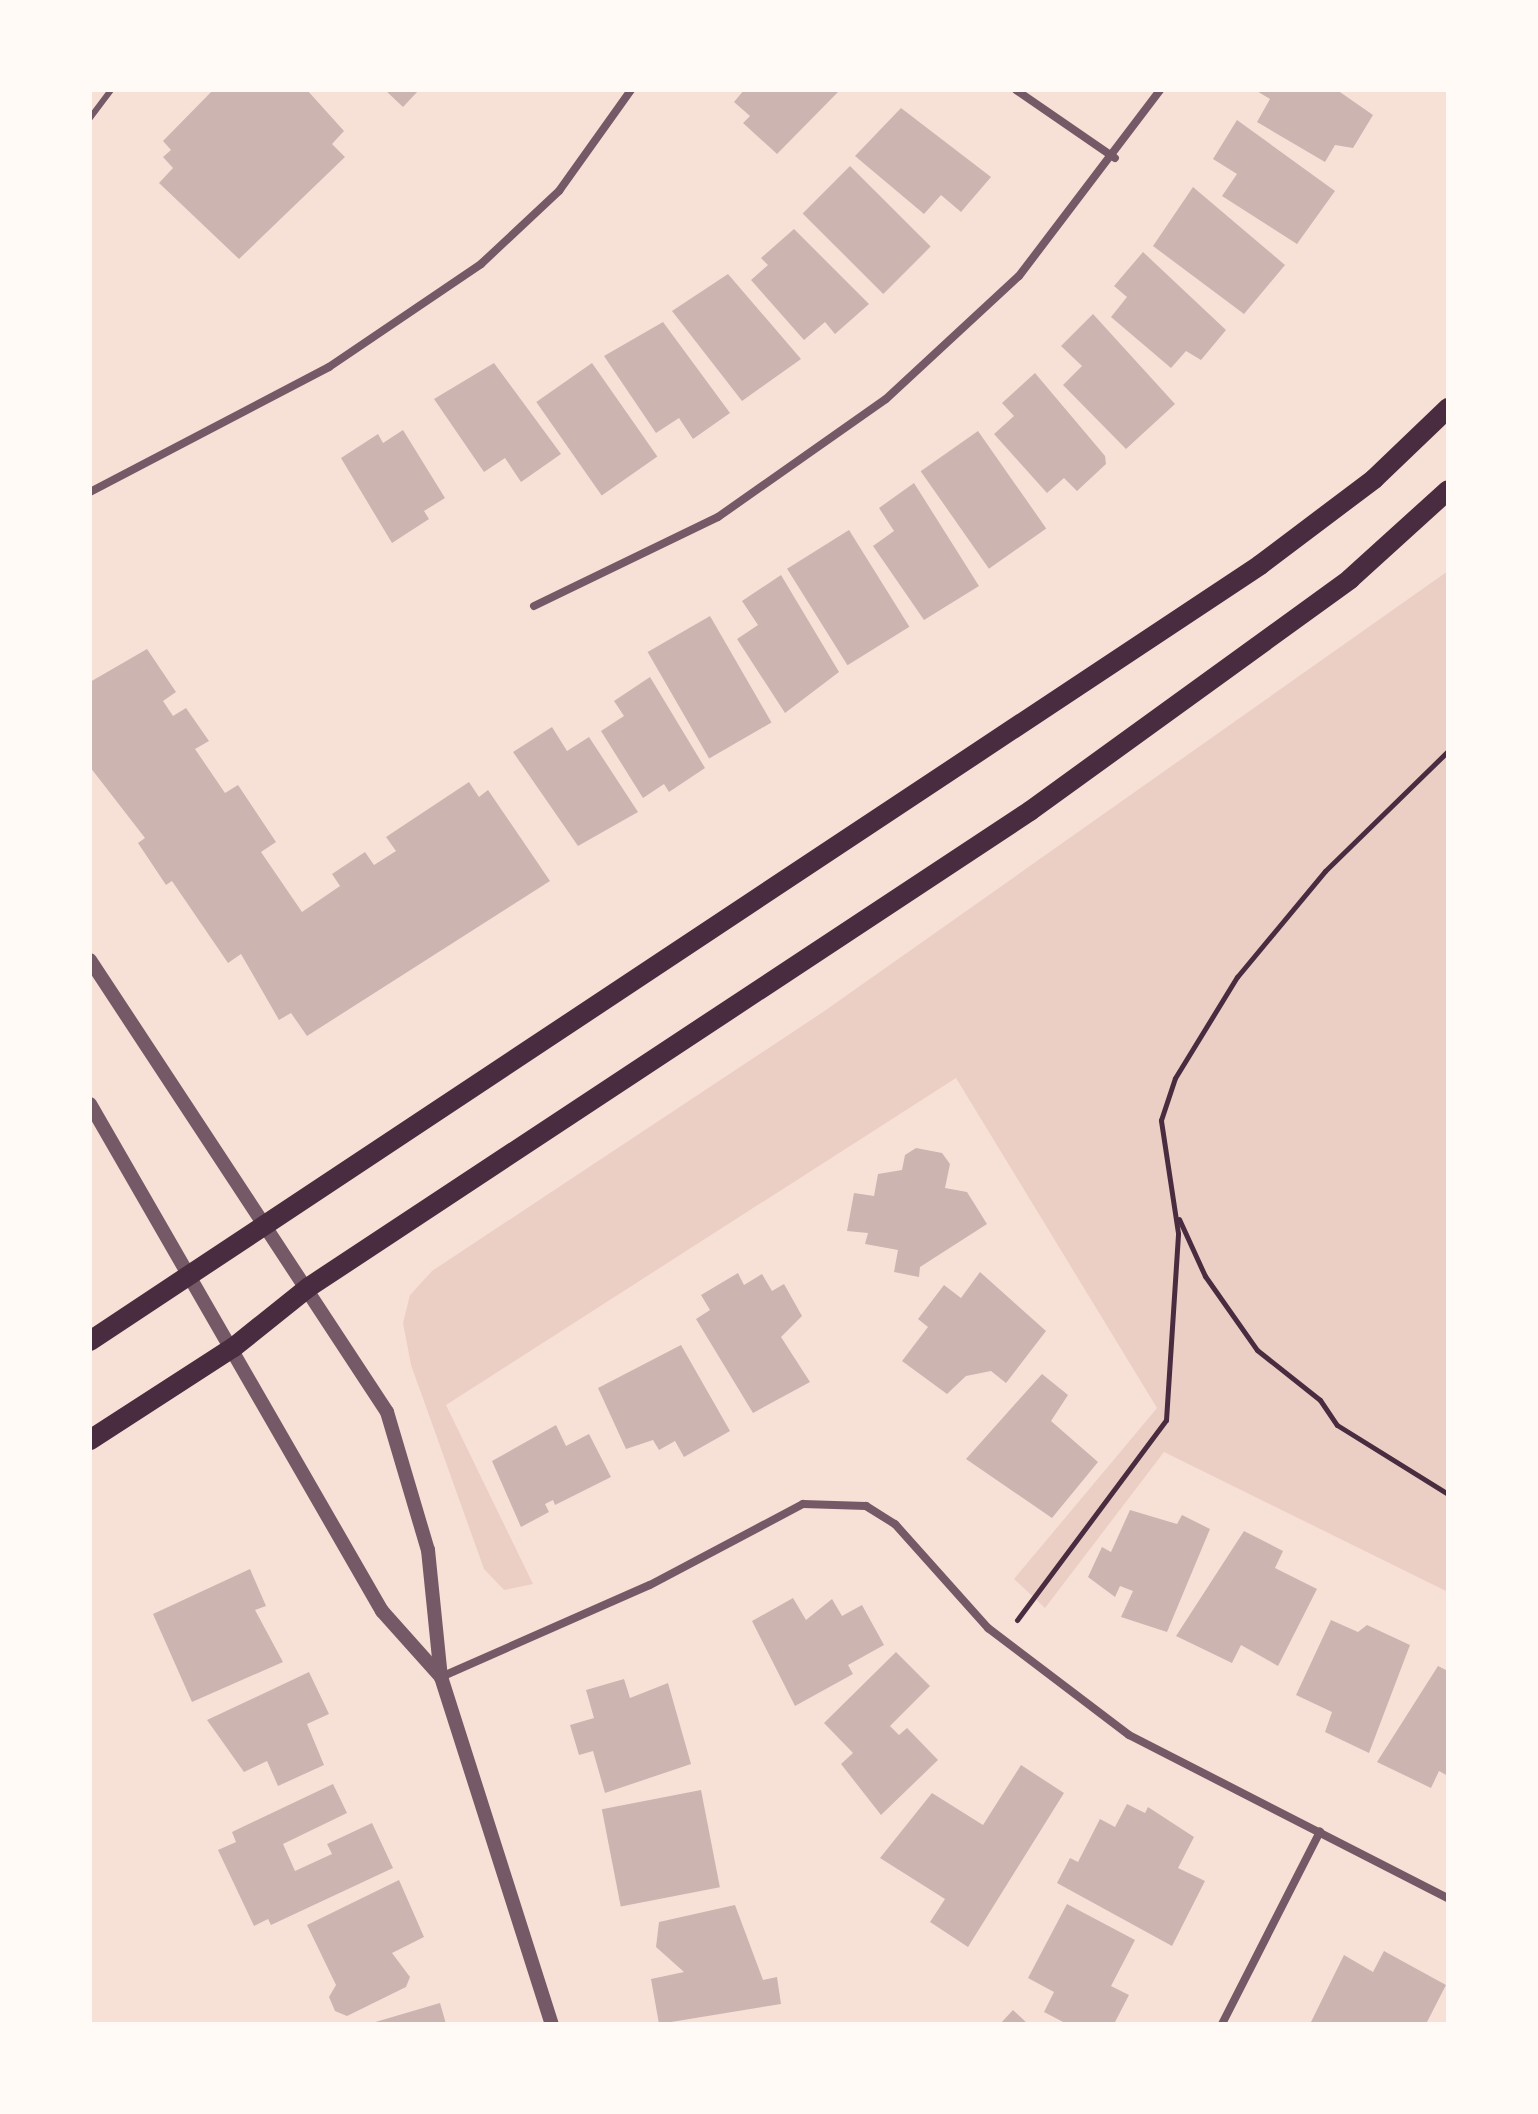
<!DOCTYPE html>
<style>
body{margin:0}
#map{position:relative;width:1538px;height:2114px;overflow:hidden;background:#f7e1d7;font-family:Manrope,sans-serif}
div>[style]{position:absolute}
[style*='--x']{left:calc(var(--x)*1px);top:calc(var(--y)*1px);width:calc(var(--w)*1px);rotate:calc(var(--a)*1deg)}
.green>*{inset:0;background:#ebcfc5}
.building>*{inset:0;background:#ccb4b1;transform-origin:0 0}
.path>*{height:5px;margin:-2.5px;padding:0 2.5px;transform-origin:2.5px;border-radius:2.5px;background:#4a2c40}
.service>*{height:6px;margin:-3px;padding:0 3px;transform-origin:3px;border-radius:3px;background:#755966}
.minor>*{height:8px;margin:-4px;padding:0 4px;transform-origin:4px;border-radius:4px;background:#755966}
.tertiary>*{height:14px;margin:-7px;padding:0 7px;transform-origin:7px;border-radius:7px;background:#755966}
.primary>*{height:20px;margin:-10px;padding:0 10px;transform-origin:10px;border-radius:10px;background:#4a2c40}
span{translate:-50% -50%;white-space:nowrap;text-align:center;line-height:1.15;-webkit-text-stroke:8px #fffaf5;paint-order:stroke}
.frame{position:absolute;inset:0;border:92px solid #fffaf5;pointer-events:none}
</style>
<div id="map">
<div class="green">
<i style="clip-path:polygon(1448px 571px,1448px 1592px,1164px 1452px,1045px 1608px,1014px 1579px,1157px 1408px,956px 1078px,446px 1405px,533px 1584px,504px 1590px,484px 1569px,411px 1365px,403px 1323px,410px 1295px,432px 1271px,823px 1012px)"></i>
</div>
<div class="building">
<i style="clip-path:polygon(213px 90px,307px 90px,344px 131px,332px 144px,345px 157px,239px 259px,159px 183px,173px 168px,163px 157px,171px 150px,163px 141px)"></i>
<i style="clip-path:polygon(385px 90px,419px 90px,403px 107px)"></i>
<i style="clip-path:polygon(744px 90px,840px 90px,777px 154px,743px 123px,750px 116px,734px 102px)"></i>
<i style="clip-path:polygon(1255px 90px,1337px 90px,1373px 115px,1353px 148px,1335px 145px,1325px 162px,1257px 122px,1270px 99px)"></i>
<i style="clip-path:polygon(901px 108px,991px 177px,961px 212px,941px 195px,924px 214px,855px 156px)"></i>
<i style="clip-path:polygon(1237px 120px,1335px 191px,1297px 244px,1222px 196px,1237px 174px,1213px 159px)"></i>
<i style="left:850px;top:166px;width:114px;height:67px;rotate:45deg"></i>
<i style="clip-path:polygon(1193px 187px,1285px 265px,1244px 314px,1153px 246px)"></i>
<i style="clip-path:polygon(794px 229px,869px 304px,835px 334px,825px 322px,804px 340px,751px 280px,768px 265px,761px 258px)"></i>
<i style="clip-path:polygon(1143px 252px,1226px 330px,1201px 360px,1186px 351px,1171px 368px,1111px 317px,1127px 297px,1114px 286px)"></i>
<i style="clip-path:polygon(728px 274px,801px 359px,742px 401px,672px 311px)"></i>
<i style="clip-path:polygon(1093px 314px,1175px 404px,1126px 449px,1063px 385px,1082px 366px,1061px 346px)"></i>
<i style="clip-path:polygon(663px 322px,730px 413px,693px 439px,679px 418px,656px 433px,604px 356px)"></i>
<i style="clip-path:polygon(494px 363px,561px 454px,521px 482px,505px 458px,484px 472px,434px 399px)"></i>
<i style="left:592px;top:363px;width:114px;height:68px;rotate:55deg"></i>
<i style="clip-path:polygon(1035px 373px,1105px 456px,1106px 464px,1077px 491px,1064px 478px,1047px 493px,994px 434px,1014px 416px,1002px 403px)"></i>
<i style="clip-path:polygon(403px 430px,445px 498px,424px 511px,429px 519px,392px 543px,341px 458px,378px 434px,383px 443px)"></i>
<i style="left:978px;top:431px;width:119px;height:70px;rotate:55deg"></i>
<i style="clip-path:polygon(914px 483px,979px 586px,924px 620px,873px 546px,894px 531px,879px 508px)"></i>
<i style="left:849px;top:530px;width:114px;height:73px;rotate:58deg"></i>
<i style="clip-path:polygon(781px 575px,839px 672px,785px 713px,737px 639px,758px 625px,742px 601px)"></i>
<i style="left:710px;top:616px;width:123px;height:72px;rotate:60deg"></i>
<i style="clip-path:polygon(147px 649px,176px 692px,163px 701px,173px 716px,186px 708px,209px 741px,195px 749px,225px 793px,238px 785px,276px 842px,261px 852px,302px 912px,340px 886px,332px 874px,365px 852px,374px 865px,396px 851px,386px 837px,469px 782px,479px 797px,488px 790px,550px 881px,307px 1036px,291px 1013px,279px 1020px,241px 954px,228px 963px,172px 881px,166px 885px,138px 843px,145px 838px,90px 767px,90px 682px)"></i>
<i style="clip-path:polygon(650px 677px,705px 768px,669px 792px,664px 784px,643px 798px,601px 731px,624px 716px,614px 701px)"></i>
<i style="clip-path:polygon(552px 727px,567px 751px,589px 737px,638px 812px,578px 846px,513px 752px)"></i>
<i style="clip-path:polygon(916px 1148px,942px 1153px,950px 1164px,945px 1188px,967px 1192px,987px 1224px,920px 1267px,919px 1277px,894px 1272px,898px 1250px,865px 1244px,868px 1233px,847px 1231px,854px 1193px,874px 1196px,878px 1174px,902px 1170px,905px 1155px)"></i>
<i style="clip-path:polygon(980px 1272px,1046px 1331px,1006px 1383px,991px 1371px,966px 1376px,947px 1394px,902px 1361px,928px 1327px,918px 1319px,944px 1285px,961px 1298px)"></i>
<i style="clip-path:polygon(738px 1273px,744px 1285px,762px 1274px,772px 1291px,784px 1284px,802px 1316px,781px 1337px,810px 1382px,753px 1413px,696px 1319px,710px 1310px,701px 1295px)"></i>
<i style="clip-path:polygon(681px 1345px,730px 1431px,684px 1457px,675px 1441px,659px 1450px,653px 1440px,626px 1449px,598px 1388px)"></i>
<i style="clip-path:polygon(1042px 1374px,1068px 1395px,1051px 1421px,1098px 1462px,1052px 1518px,966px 1459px)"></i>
<i style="clip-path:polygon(556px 1425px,566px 1446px,589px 1434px,611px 1477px,555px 1505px,553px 1500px,545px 1504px,549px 1512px,521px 1527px,492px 1461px)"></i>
<i style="clip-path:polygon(1130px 1510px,1177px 1524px,1182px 1515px,1210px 1529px,1167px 1632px,1121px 1617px,1133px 1591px,1120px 1586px,1115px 1597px,1088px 1577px,1102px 1547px,1111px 1552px)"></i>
<i style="clip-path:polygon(1244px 1531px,1283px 1551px,1275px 1568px,1317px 1589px,1278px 1666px,1241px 1645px,1232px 1663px,1176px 1636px)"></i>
<i style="clip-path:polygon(250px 1569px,266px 1606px,255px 1610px,283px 1662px,192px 1702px,153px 1614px)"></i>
<i style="clip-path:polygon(793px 1598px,806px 1620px,832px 1599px,842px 1616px,862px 1605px,884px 1645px,848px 1665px,853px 1674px,795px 1706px,752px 1621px)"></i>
<i style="clip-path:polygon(1331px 1620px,1358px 1632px,1367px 1625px,1410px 1645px,1369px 1753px,1325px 1732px,1332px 1712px,1296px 1695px)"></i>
<i style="clip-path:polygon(896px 1652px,930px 1686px,890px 1726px,899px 1735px,907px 1728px,938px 1760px,881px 1815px,841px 1764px,853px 1753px,824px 1723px)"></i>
<i style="clip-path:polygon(1438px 1666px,1448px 1671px,1448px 1776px,1439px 1771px,1431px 1788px,1377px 1762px)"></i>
<i style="clip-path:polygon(309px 1672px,329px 1714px,307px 1724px,324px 1765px,278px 1786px,267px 1761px,244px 1772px,207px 1720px)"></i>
<i style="clip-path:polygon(624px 1679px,630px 1698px,668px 1683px,691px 1764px,605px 1793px,593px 1751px,579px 1755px,570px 1725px,594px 1718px,586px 1690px)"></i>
<i style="clip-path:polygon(1021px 1765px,1064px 1793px,968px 1947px,930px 1922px,945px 1899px,880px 1858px,932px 1793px,983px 1825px)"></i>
<i style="clip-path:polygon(333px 1784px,347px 1813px,283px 1844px,295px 1871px,332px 1854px,327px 1844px,372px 1823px,393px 1868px,271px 1925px,268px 1919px,254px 1926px,218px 1850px,236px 1842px,232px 1832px)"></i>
<i style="left:701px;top:1790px;width:99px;height:101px;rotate:79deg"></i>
<i style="clip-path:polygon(1127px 1804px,1145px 1813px,1148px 1807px,1194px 1837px,1178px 1868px,1205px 1881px,1172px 1946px,1057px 1883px,1070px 1858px,1078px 1862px,1100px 1819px,1115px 1827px)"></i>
<i style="clip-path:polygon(399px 1880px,424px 1937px,392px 1953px,410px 1977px,406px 1987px,347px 2016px,335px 2011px,329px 1997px,336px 1985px,307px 1925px)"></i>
<i style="clip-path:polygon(1067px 1904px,1135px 1940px,1111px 1986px,1129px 1995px,1114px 2024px,1067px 2024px,1044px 2012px,1054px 1992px,1028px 1978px)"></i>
<i style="clip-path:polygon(735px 1905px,763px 1980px,777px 1977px,781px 2004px,659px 2024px,651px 1979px,684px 1972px,656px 1947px,659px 1922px)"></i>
<i style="clip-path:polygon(1384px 1951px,1446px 1985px,1426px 2024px,1310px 2024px,1344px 1955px,1373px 1972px)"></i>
<i style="clip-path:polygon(440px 2003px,446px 2024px,372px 2024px,372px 2023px)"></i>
<i style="clip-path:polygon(1013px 2010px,1028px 2024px,1000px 2024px)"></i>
</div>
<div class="path">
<i style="--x:1179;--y:1219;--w:63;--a:65.5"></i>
<i style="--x:1205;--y:1276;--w:90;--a:54.9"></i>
<i style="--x:1257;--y:1350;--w:80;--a:38.4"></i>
<i style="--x:1320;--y:1400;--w:30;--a:56"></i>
<i style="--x:1337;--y:1425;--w:131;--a:31.9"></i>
<i style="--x:1017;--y:1620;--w:249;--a:-53.3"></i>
<i style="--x:1166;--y:1420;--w:187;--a:-86.3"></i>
<i style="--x:1178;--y:1233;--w:114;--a:-98.6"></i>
<i style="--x:1161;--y:1120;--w:44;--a:-71.6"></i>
<i style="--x:1175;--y:1078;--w:119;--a:-58.5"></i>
<i style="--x:1237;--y:977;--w:138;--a:-50.3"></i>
<i style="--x:1325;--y:871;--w:172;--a:-44.3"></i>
</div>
<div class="service">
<i style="--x:90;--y:118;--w:35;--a:-53"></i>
</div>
<div class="minor">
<i style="--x:1016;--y:90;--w:120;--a:34.5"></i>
<i style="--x:90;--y:492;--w:270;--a:-27.6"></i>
<i style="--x:329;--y:367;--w:184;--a:-34.1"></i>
<i style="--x:481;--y:264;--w:107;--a:-43.1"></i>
<i style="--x:559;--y:191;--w:124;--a:-54.5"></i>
<i style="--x:534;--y:606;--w:204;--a:-25.8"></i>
<i style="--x:718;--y:517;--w:205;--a:-35.1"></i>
<i style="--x:886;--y:399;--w:181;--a:-42.8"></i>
<i style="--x:1019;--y:276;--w:233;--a:-52.8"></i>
<i style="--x:441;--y:1677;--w:228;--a:-23.8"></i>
<i style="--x:650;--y:1585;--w:173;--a:-27.9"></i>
<i style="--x:803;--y:1504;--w:63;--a:1.8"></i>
<i style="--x:866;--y:1506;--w:34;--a:32"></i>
<i style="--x:895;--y:1524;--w:140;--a:48.2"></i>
<i style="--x:988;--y:1628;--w:177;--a:37.2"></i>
<i style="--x:1129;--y:1735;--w:358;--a:27.1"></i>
<i style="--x:1222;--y:2024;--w:216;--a:-63"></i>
</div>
<div class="tertiary">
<i style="--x:90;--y:960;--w:541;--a:56.69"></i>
<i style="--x:387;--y:1412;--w:144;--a:73.5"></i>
<i style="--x:428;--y:1550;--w:128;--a:84.2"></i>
<i style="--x:441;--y:1677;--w:364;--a:72.3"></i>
<i style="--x:90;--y:1104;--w:585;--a:60.06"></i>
<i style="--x:382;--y:1611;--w:89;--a:48.2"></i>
</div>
<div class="primary">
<i style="--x:90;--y:1341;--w:1404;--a:-33.55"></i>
<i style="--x:1260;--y:565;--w:143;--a:-37"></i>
<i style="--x:1374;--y:479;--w:103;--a:-43.8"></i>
<i style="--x:90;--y:1440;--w:171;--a:-32.9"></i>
<i style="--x:234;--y:1347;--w:96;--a:-38.7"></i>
<i style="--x:309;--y:1287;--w:864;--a:-33.43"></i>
<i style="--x:1030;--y:811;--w:395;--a:-35.9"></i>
<i style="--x:1350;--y:579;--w:132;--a:-42.2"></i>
</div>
<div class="frame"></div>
</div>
